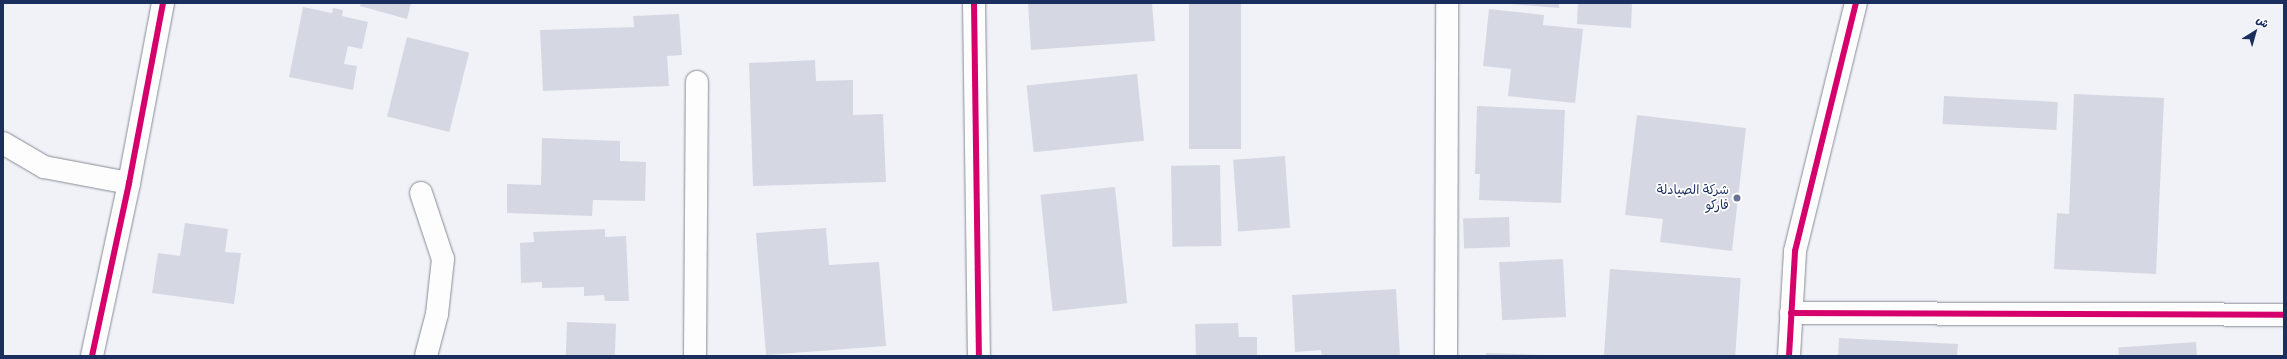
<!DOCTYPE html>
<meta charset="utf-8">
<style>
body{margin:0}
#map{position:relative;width:2287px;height:359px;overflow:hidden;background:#f1f2f7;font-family:Sriracha,"Playpen Sans Arabic",sans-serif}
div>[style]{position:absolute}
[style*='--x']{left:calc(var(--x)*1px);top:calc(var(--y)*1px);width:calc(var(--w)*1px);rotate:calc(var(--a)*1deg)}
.building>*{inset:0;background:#d5d8e3;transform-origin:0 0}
.roads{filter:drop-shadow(0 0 1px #878c97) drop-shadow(0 0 1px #878c97)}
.street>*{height:22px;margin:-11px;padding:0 11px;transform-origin:11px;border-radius:11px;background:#fdfdfe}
.secondary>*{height:22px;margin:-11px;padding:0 11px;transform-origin:11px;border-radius:11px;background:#fdfdfe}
.cycleway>*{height:6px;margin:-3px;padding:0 3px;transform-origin:3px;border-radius:3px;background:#d6006c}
.dots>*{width:11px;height:11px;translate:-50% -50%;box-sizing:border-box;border:2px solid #fff;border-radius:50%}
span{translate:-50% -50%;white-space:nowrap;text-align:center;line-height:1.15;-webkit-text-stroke:3.5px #fff;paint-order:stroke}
.poi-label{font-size:13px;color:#1b2f5e}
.right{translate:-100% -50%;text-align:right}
.frame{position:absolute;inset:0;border:4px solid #1b2f5e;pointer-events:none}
.north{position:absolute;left:2235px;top:12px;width:40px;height:40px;-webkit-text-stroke:3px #fff;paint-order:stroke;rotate:37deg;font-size:11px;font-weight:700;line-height:16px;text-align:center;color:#1b2f5e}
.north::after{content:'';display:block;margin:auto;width:14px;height:18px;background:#1b2f5e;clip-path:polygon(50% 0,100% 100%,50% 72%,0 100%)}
</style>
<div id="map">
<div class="building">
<i style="clip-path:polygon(361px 3px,411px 3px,407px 19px,360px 6px)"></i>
<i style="clip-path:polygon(1028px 3px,1152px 3px,1155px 41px,1031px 50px)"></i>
<i style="left:1189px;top:3px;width:52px;height:146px"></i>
<i style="clip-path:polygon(1499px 3px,1559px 3px,1559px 8px)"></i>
<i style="clip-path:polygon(1578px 3px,1632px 3px,1631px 28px,1577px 24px)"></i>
<i style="clip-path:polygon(303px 7px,332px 13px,333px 8px,343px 10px,342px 16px,368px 22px,362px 49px,348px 46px,344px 64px,357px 66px,353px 90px,289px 77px)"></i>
<i style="clip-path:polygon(1489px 9px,1544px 15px,1543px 25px,1583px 29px,1575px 103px,1508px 96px,1511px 69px,1483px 66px)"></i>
<i style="clip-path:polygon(679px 14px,682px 55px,667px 56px,669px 86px,543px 91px,540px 30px,634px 27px,633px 16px)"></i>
<i style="left:407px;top:37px;width:64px;height:82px;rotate:14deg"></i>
<i style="clip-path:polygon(815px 60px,816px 81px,853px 80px,853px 115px,883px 114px,886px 182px,753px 186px,749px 63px)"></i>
<i style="left:1137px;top:74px;width:67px;height:111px;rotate:84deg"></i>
<i style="clip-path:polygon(2074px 94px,2164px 98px,2156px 274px,2054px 269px,2057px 213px,2069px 214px)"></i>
<i style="left:1944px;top:96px;width:114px;height:28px;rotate:3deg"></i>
<i style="clip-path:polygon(1477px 106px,1565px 110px,1561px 203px,1479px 200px,1480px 174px,1475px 174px)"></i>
<i style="clip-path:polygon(1637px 115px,1746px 128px,1732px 251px,1660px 242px,1663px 219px,1625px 215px)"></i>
<i style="clip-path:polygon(542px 138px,620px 141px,620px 161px,646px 162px,645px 201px,593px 200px,592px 216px,507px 213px,507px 184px,541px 185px)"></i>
<i style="left:1285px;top:156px;width:72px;height:52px;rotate:86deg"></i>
<i style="left:1220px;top:165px;width:81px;height:49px;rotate:89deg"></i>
<i style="left:1115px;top:187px;width:117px;height:75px;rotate:84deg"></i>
<i style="left:1509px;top:217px;width:30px;height:46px;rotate:88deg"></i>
<i style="clip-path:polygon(185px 223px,228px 229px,225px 252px,241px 253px,234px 304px,152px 293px,158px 253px,180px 256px)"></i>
<i style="clip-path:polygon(826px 228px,829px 265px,879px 262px,886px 346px,766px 355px,756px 233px)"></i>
<i style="clip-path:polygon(605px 229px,605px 237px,626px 236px,629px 301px,605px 301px,604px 295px,584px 296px,584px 287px,542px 288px,542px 282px,521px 283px,520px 243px,534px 242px,533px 232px)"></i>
<i style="left:1563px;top:259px;width:58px;height:64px;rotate:87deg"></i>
<i style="left:1610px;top:269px;width:131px;height:87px;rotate:4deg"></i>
<i style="clip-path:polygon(1396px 289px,1400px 356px,1322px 356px,1321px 350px,1295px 352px,1292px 295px)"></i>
<i style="left:567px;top:322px;width:49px;height:34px;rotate:2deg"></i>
<i style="clip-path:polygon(1238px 323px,1239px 337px,1257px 337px,1257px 356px,1196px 356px,1195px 324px)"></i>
<i style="clip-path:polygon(1839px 338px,1958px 344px,1957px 356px,1838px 356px)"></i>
<i style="left:2196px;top:342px;width:14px;height:78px;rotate:86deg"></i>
<i style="clip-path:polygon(1486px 353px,1547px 355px,1547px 356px,1486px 356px)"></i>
</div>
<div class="roads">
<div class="street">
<i style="--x:974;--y:3;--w:353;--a:89.2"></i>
<i style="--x:3;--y:143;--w:48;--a:30.3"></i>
<i style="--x:44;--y:167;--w:86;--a:10.7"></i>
<i style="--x:421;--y:193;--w:70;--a:71.6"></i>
<i style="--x:443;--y:259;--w:55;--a:96.2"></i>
<i style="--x:437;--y:314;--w:43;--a:104.7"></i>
<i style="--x:1791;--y:313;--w:493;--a:0.2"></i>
<i style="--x:92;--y:356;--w:177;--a:-77.9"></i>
<i style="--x:129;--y:183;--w:183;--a:-79.3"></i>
<i style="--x:695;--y:356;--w:274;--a:-89.6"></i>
<i style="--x:1446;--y:356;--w:353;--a:-89.8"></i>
</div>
<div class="secondary">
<i style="--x:1789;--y:356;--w:105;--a:-86.7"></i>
<i style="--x:1795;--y:251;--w:255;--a:-76.2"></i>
</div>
</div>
<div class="cycleway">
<i style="--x:974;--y:3;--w:353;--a:89.2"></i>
<i style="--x:1791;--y:313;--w:493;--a:0.2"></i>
<i style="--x:92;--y:356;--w:177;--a:-77.9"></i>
<i style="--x:129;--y:183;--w:183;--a:-79.3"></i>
<i style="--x:1789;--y:356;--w:105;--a:-86.7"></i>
<i style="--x:1795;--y:251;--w:255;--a:-76.2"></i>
</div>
<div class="dots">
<i style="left:1737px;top:198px;background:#667394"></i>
</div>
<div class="poi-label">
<span class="right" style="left:1729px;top:198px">شركة الصيادلة<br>فاركو</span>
</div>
<div class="frame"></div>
<div class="north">ش</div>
</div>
